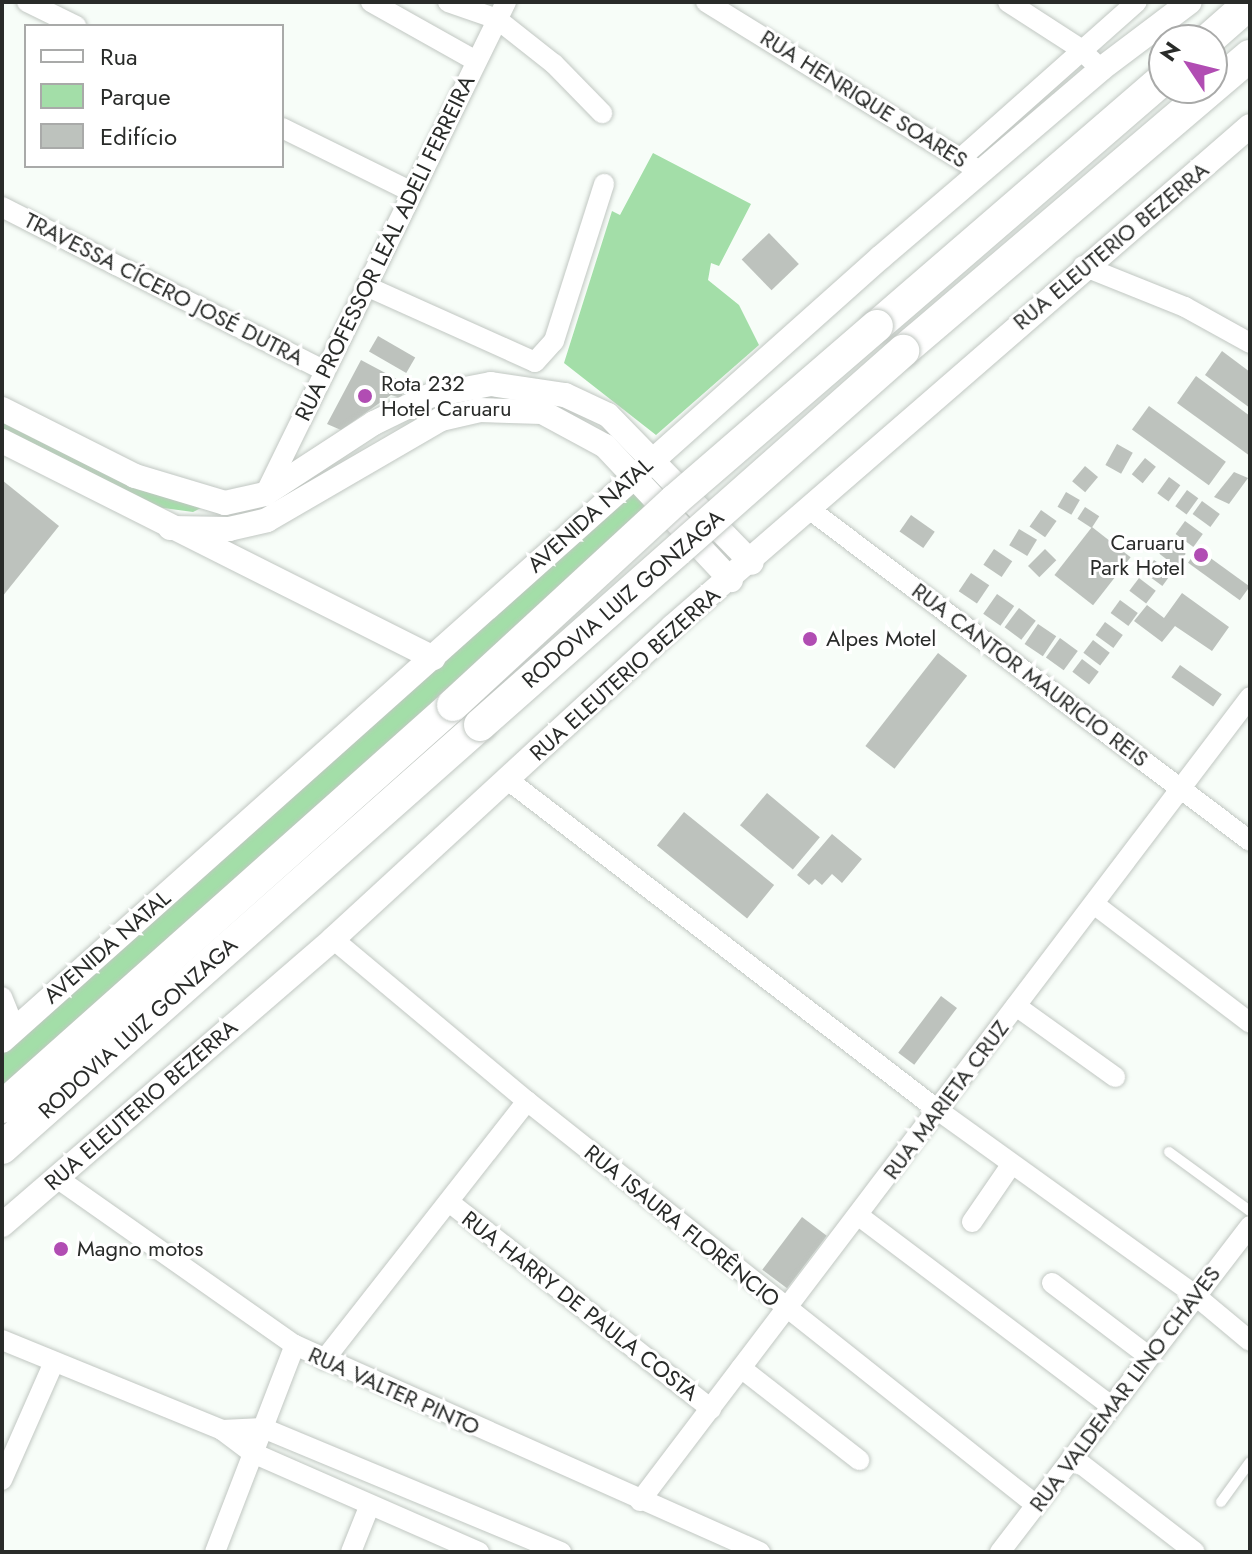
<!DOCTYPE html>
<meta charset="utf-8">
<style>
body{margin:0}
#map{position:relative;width:1252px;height:1554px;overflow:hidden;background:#f7fdf8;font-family:Jost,sans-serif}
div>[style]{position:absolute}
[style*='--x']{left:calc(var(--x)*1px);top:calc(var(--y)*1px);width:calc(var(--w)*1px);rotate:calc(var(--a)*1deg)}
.green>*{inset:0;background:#a3dea8}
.building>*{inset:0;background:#bdc2bd;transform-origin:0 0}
.roads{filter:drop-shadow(0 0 2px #c1c7c2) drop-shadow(0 0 2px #c1c7c2)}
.service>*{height:10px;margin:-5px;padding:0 5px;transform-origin:5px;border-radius:5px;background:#fff}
.minor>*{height:20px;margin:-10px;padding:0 10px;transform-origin:10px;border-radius:10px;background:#fff}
.tertiary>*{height:24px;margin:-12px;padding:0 12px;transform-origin:12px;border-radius:12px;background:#fff}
.trunk>*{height:32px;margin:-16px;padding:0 16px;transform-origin:16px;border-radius:16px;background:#fff}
.bridges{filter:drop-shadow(0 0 2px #c1c7c2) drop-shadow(0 0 2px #c1c7c2)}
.trunk-bridge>*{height:32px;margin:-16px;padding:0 16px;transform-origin:16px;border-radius:16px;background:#fff}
.dots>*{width:22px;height:22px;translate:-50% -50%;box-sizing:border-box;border:4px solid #fff;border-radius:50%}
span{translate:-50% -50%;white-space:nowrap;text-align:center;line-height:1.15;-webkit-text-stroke:6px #fff;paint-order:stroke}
.street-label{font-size:22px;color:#292b29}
.poi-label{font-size:22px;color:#292b29}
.left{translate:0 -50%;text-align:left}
.right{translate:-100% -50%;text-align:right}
.frame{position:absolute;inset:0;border:4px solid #292b29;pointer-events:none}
.legend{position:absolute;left:24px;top:24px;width:260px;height:144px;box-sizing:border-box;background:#fff;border:2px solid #a9aaa9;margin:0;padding:10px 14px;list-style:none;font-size:24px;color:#292b29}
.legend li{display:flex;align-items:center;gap:16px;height:40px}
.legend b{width:40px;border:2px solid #a9aaa9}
.north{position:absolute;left:1148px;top:24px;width:80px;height:80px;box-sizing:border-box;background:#fff;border:2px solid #a9aaa9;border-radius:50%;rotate:305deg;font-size:22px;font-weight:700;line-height:32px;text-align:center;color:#292b29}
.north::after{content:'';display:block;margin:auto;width:28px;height:36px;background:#b14db3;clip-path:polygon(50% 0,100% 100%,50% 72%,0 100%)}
</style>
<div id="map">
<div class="green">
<i style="clip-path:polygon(653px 153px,751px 204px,719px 266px,711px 263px,708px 280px,739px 305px,759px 345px,656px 435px,564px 363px,612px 211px,620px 215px)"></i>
<i style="clip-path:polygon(2px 414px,207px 505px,193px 512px,156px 507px,2px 434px)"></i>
<i style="clip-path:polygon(633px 486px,665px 515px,2px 1095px,2px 1054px)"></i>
</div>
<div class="building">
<i style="left:769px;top:233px;width:43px;height:38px;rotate:46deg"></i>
<i style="left:378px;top:336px;width:43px;height:18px;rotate:30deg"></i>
<i style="clip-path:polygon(1222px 351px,1250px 372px,1250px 408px,1205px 375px)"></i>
<i style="clip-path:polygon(361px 360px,406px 384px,401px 398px,391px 395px,341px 430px,327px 424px)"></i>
<i style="clip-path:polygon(1196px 376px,1250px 416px,1250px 456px,1177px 403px)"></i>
<i style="left:1149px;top:406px;width:95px;height:29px;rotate:36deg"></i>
<i style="left:1117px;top:444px;width:18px;height:24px;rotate:29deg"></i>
<i style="left:1145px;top:458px;width:14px;height:21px;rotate:39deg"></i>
<i style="left:1085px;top:466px;width:17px;height:20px;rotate:40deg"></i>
<i style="clip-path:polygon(1234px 472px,1248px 478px,1229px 504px,1214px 497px)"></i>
<i style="left:1169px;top:477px;width:14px;height:20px;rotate:36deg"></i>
<i style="clip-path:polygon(2px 480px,59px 526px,2px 597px)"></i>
<i style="left:1187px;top:490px;width:14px;height:20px;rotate:36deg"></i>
<i style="left:1066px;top:492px;width:16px;height:17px;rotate:30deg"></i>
<i style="left:1202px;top:501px;width:22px;height:16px;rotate:36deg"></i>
<i style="left:1085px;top:507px;width:17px;height:14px;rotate:33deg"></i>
<i style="left:1041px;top:510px;width:19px;height:20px;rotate:35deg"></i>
<i style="left:911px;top:515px;width:29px;height:20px;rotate:35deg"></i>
<i style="left:1185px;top:521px;width:22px;height:16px;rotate:36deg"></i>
<i style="left:1092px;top:527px;width:49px;height:61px;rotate:38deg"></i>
<i style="left:1019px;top:529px;width:21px;height:19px;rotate:31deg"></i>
<i style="left:1169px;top:541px;width:21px;height:16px;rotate:37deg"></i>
<i style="left:994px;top:549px;width:22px;height:19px;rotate:34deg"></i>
<i style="left:1045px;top:549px;width:16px;height:24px;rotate:45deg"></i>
<i style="left:1198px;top:549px;width:64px;height:17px;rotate:36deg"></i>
<i style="left:1154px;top:560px;width:22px;height:16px;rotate:36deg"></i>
<i style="left:971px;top:573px;width:22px;height:22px;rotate:34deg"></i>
<i style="left:1139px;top:578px;width:21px;height:16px;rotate:37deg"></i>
<i style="clip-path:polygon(1182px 593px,1229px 627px,1212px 651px,1175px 626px,1162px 642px,1134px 621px,1147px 605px,1164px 618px)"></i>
<i style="left:997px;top:594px;width:21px;height:24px;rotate:35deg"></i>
<i style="left:1120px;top:600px;width:22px;height:16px;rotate:36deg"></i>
<i style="left:1019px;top:608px;width:21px;height:24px;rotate:37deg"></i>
<i style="left:1105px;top:622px;width:22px;height:16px;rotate:36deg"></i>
<i style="left:1038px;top:624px;width:22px;height:24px;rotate:34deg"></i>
<i style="left:1060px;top:638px;width:22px;height:24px;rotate:36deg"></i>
<i style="left:1093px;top:640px;width:21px;height:16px;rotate:37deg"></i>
<i style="left:938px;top:653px;width:37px;height:118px;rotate:38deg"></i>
<i style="left:1082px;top:659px;width:21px;height:16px;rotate:37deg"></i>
<i style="left:1180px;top:665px;width:51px;height:15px;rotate:35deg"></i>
<i style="left:767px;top:793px;width:69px;height:42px;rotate:40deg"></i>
<i style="left:684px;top:812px;width:116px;height:43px;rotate:39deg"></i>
<i style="clip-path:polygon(832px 834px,862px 859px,842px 883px,832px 874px,822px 885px,815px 879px,809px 885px,797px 875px)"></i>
<i style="left:941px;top:996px;width:20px;height:71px;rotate:37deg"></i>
<i style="left:802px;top:1217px;width:31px;height:66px;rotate:37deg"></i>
</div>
<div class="roads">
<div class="service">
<i style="--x:1169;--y:1152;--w:100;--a:36.1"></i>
<i style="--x:1221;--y:1502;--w:49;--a:-54.1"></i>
</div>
<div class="minor">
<i style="--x:27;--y:2;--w:55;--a:26.1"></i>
<i style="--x:371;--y:2;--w:120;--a:29.3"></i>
<i style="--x:448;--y:2;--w:52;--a:19.1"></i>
<i style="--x:497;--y:19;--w:73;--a:38.3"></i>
<i style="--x:554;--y:64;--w:69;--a:45.6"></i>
<i style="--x:706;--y:2;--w:323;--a:31.7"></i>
<i style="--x:1008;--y:2;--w:85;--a:32.9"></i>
<i style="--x:1079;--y:48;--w:30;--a:44"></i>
<i style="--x:282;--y:128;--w:145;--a:26.2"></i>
<i style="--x:961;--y:158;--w:235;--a:-41.6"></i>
<i style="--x:2;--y:207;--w:362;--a:26.9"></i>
<i style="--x:1083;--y:266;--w:110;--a:21.9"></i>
<i style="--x:1185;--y:307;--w:74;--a:29"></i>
<i style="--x:366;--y:286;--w:185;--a:24.2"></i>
<i style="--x:535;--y:362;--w:28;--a:-48"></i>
<i style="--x:554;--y:341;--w:165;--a:-72.3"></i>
<i style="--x:265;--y:494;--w:548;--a:-63.9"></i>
<i style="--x:809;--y:509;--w:552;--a:36.97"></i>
<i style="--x:508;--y:780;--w:543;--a:37.52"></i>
<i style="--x:939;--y:1111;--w:317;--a:35.7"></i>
<i style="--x:1196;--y:1296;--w:70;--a:39.8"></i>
<i style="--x:1094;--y:904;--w:196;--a:37.3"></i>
<i style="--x:333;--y:939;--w:253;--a:39.9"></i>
<i style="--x:527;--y:1101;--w:650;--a:38.44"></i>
<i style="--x:2;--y:997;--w:35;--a:68"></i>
<i style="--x:1016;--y:1006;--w:122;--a:35.6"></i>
<i style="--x:57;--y:1178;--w:291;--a:35.1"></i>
<i style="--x:295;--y:1345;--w:509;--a:24"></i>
<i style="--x:449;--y:1202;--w:334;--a:38.3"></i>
<i style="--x:859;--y:1216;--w:316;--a:37"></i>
<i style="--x:972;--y:1222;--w:69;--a:-55.6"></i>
<i style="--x:1052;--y:1283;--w:121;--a:37.2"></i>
<i style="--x:2;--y:1340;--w:238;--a:22.2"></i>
<i style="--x:222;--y:1430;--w:39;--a:37"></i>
<i style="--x:253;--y:1453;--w:247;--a:23.7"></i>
<i style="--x:324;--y:1360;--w:329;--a:-51.9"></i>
<i style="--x:741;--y:1368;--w:150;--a:37.9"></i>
<i style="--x:222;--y:1430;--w:41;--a:-2.8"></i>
<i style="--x:263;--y:1428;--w:323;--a:22.6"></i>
<i style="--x:1072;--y:1457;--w:155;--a:37.7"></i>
<i style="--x:2;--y:1480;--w:129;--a:-66.2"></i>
<i style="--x:640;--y:1501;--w:1009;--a:-52.81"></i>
<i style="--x:215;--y:1552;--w:222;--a:-68.9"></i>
<i style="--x:351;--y:1552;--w:48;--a:-68.2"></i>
<i style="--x:1000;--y:1552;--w:411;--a:-52.5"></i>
</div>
<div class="tertiary">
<i style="--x:2;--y:409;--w:149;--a:26.7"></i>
<i style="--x:135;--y:476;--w:94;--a:16.7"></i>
<i style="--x:225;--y:503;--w:41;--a:-12.7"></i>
<i style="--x:265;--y:494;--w:130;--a:-33.1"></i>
<i style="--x:374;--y:423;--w:61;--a:-26.1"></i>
<i style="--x:429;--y:396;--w:63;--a:-11"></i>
<i style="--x:491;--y:384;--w:75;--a:8.5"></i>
<i style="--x:565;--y:395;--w:47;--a:24.9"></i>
<i style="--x:608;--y:415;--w:206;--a:45.8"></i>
<i style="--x:2;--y:441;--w:483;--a:26.7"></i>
<i style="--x:170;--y:528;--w:59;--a:1"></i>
<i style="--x:229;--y:529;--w:39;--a:-13"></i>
<i style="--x:267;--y:520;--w:201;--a:-30.1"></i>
<i style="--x:441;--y:419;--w:39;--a:-13"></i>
<i style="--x:479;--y:410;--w:63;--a:1.8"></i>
<i style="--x:542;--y:412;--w:72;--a:28.4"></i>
<i style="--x:605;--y:446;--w:184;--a:46.8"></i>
<i style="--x:2;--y:1041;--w:1178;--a:-41.73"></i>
<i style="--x:881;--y:257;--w:289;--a:-40.5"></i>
<i style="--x:1101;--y:69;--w:111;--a:-37"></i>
<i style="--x:2;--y:1225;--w:437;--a:-40.8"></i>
<i style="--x:333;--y:939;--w:461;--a:-42.6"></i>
<i style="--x:672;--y:627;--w:765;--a:-40.92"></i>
</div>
<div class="trunk">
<i style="--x:1208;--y:40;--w:56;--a:-41.4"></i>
<i style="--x:877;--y:326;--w:379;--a:-40.8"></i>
<i style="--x:903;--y:351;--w:455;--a:-40.4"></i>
<i style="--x:2;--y:1107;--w:604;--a:-41.71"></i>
<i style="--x:2;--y:1148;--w:638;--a:-41.51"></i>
</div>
</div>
<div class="bridges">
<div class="trunk-bridge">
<i style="--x:453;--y:705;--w:301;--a:-42.7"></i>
<i style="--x:674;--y:501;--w:268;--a:-40.8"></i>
<i style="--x:480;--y:725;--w:565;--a:-41.48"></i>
</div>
</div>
<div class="dots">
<i style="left:365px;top:396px;background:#b14db3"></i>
<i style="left:1201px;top:555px;background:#b14db3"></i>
<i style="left:810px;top:639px;background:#b14db3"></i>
<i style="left:61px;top:1249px;background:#b14db3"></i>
</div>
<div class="street-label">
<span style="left:864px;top:99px;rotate:32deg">RUA HENRIQUE SOARES</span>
<span style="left:1111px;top:246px;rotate:-40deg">RUA ELEUTERIO BEZERRA</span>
<span style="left:385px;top:248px;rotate:-64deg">RUA PROFESSOR LEAL ADELI FERREIRA</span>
<span style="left:164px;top:289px;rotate:27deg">TRAVESSA CÍCERO JOSÉ DUTRA</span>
<span style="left:590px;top:515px;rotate:-42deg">AVENIDA NATAL</span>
<span style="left:623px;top:599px;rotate:-41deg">RODOVIA LUIZ GONZAGA</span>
<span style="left:625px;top:674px;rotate:-42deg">RUA ELEUTERIO BEZERRA</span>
<span style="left:1030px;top:675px;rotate:37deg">RUA CANTOR MAURICIO REIS</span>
<span style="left:107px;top:947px;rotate:-41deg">AVENIDA NATAL</span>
<span style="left:138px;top:1028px;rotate:-42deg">RODOVIA LUIZ GONZAGA</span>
<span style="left:946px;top:1100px;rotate:-53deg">RUA MARIETA CRUZ</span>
<span style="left:141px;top:1105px;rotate:-41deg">RUA ELEUTERIO BEZERRA</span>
<span style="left:682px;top:1226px;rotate:39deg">RUA ISAURA FLORÊNCIO</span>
<span style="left:580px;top:1306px;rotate:38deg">RUA HARRY DE PAULA COSTA</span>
<span style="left:1125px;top:1389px;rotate:-53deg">RUA VALDEMAR LINO CHAVES</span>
<span style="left:394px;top:1391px;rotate:24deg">RUA VALTER PINTO</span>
</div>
<div class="poi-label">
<span class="left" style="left:381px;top:396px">Rota 232<br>Hotel Caruaru</span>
<span class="right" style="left:1185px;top:555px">Caruaru<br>Park Hotel</span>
<span class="left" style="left:826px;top:639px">Alpes Motel</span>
<span class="left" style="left:77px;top:1249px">Magno motos</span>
</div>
<div class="frame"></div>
<ul class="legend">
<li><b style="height:10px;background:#fff"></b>Rua</li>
<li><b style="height:22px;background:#a3dea8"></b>Parque</li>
<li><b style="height:22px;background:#bdc2bd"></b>Edifício</li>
</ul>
<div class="north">N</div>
</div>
